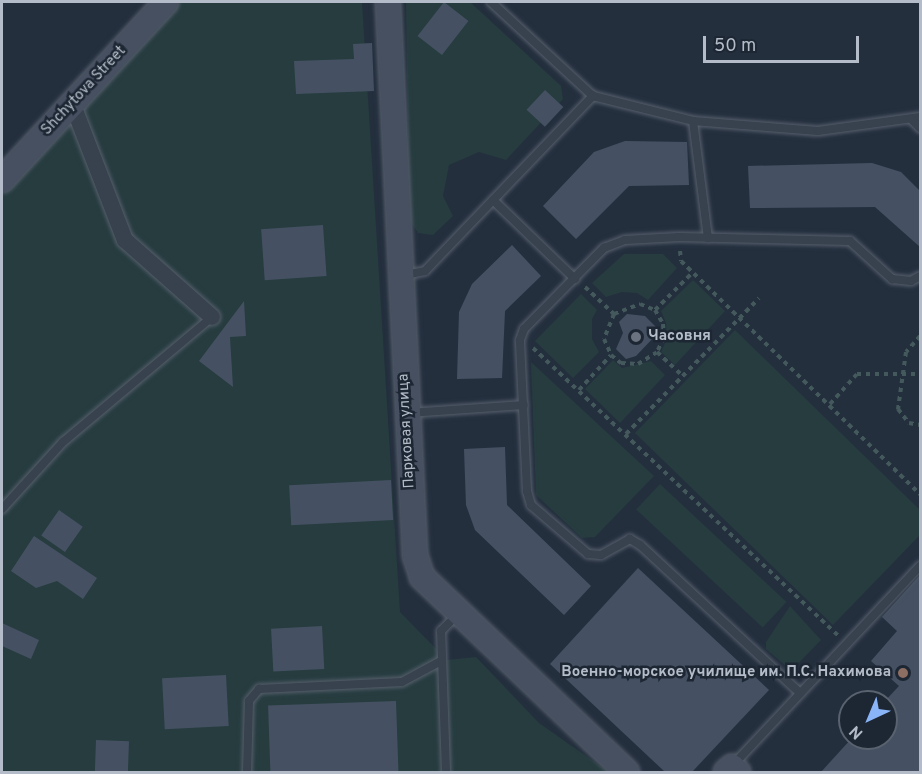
<!DOCTYPE html>
<meta charset="utf-8">
<style>
body{margin:0}
#map{position:relative;width:922px;height:774px;overflow:hidden;background:#242f3e;font-family:Overpass,sans-serif}
div>[style]{position:absolute}
[style*='--x']{left:calc(var(--x)*1px);top:calc(var(--y)*1px);width:calc(var(--w)*1px);rotate:calc(var(--a)*1deg)}
.green>*{inset:0;background:#263c3f;transform-origin:0 0}
.building>*{inset:0;background:#455162;transform-origin:0 0}
.path>*{height:4px;margin-top:-2px;transform-origin:0;background:repeating-linear-gradient(90deg,#44595c 0 4.5px,transparent 0 9px)}
.roads{filter:drop-shadow(0 0 2px #565f6c) drop-shadow(0 0 2px #565f6c)}
.lane>*{height:8px;margin:-4px;padding:0 4px;transform-origin:4px;border-radius:4px;background:#38414e}
.street>*{height:16px;margin:-8px;padding:0 8px;transform-origin:8px;border-radius:8px;background:#38414e}
.secondary>*{height:24px;margin:-12px;padding:0 12px;transform-origin:12px;border-radius:12px;background:#465061}
.dots>*{width:16px;height:16px;translate:-50% -50%;box-sizing:border-box;border:3px solid #1d2633;border-radius:50%}
span{translate:-50% -50%;white-space:nowrap;text-align:center;line-height:1.15;-webkit-text-stroke:5px #1d2633;paint-order:stroke}
.street-label{font-size:15px;color:#b4bcc9}
.poi-label{font-size:15px;color:#b4bcc9;font-weight:700}
.left{translate:0 -50%;text-align:left}
.right{translate:-100% -50%;text-align:right}
.frame{position:absolute;inset:0;border:3px solid #b4bcc9;pointer-events:none}
.north{position:absolute;left:838px;top:690px;width:60px;height:60px;box-sizing:border-box;background:#1d2633;border:2px solid #59626f;border-radius:50%;rotate:224deg;font-size:16px;font-weight:700;line-height:24px;text-align:center;color:#b4bcc9}
.north::after{content:'';display:block;margin:auto;width:21px;height:27px;background:#8ab4f8;clip-path:polygon(50% 0,100% 100%,50% 72%,0 100%)}
.scale{position:absolute;left:703px;top:36px;width:156px;height:27px;box-sizing:border-box;border:3px solid #b4bcc9;border-top:0;padding-left:8px;font-size:18px;line-height:21px;white-space:nowrap;color:#b4bcc9;-webkit-text-stroke:4px #1d2633;paint-order:stroke}
</style>
<div id="map">
<div class="green">
<i style="clip-path:polygon(181px 2px,362px 2px,400px 612px,447px 660px,476px 657px,539px 723px,609px 772px,2px 772px,2px 196px)"></i>
<i style="clip-path:polygon(406px 2px,470px 2px,561px 86px,563px 99px,506px 160px,479px 152px,449px 165px,443px 196px,453px 216px,433px 235px,418px 233px,409px 219px)"></i>
<i style="clip-path:polygon(624px 254px,663px 254px,677px 268px,648px 300px,637px 293px,622px 292px,606px 297px,592px 283px)"></i>
<i style="clip-path:polygon(693px 280px,725px 311px,675px 365px,661px 352px,667px 339px,666px 323px,661px 311px)"></i>
<i style="clip-path:polygon(581px 294px,597px 310px,592px 319px,592px 339px,599px 352px,573px 378px,535px 341px)"></i>
<i style="clip-path:polygon(735px 330px,920px 510px,920px 535px,833px 625px,635px 433px)"></i>
<i style="clip-path:polygon(613px 360px,622px 368px,651px 361px,665px 375px,620px 423px,585px 389px)"></i>
<i style="clip-path:polygon(531px 362px,654px 476px,595px 537px,582px 538px,536px 495px)"></i>
<i style="left:660px;top:484px;width:173px;height:35px;rotate:43deg"></i>
<i style="clip-path:polygon(790px 606px,821px 640px,795px 667px,786px 666px,766px 649px,766px 642px)"></i>
</div>
<div class="building">
<i style="left:444px;top:2px;width:31px;height:43px;rotate:38deg"></i>
<i style="clip-path:polygon(372px 43px,374px 91px,296px 94px,294px 61px,354px 59px,353px 44px)"></i>
<i style="left:545px;top:90px;width:25px;height:27px;rotate:43deg"></i>
<i style="clip-path:polygon(625px 141px,687px 142px,689px 185px,629px 186px,576px 239px,543px 206px,594px 152px)"></i>
<i style="clip-path:polygon(872px 163px,901px 172px,920px 191px,920px 247px,875px 207px,750px 208px,748px 166px)"></i>
<i style="left:323px;top:225px;width:51px;height:62px;rotate:86deg"></i>
<i style="clip-path:polygon(512px 245px,541px 276px,505px 311px,502px 378px,457px 379px,459px 312px,472px 284px)"></i>
<i style="clip-path:polygon(244px 301px,246px 336px,230px 337px,233px 387px,199px 361px)"></i>
<i style="clip-path:polygon(627px 314px,645px 316px,656px 327px,655px 336px,636px 356px,626px 359px,616px 349px,623px 333px,619px 322px)"></i>
<i style="clip-path:polygon(505px 447px,507px 505px,591px 586px,564px 615px,475px 530px,466px 505px,464px 449px)"></i>
<i style="left:391px;top:480px;width:40px;height:102px;rotate:87deg"></i>
<i style="left:59px;top:510px;width:29px;height:31px;rotate:35deg"></i>
<i style="clip-path:polygon(34px 536px,97px 578px,83px 599px,57px 581px,36px 588px,11px 571px)"></i>
<i style="clip-path:polygon(638px 568px,769px 690px,692px 772px,665px 772px,550px 664px)"></i>
<i style="clip-path:polygon(920px 575px,920px 772px,821px 772px,852px 738px,886px 738px,884px 702px,899px 686px,871px 661px,897px 631px,882px 617px)"></i>
<i style="clip-path:polygon(2px 623px,39px 640px,31px 659px,2px 646px)"></i>
<i style="left:322px;top:626px;width:43px;height:51px;rotate:87deg"></i>
<i style="left:226px;top:675px;width:51px;height:64px;rotate:87deg"></i>
<i style="left:396px;top:701px;width:71px;height:128px;rotate:88deg"></i>
<i style="left:96px;top:740px;width:33px;height:32px;rotate:2deg"></i>
</div>
<div class="path">
<i style="--x:680;--y:251;--w:10;--a:84"></i>
<i style="--x:681;--y:261;--w:334;--a:44.3"></i>
<i style="--x:585;--y:287;--w:40;--a:43"></i>
<i style="--x:614;--y:314;--w:27;--a:112"></i>
<i style="--x:604;--y:339;--w:17;--a:66"></i>
<i style="--x:611;--y:355;--w:13;--a:39"></i>
<i style="--x:621;--y:363;--w:17;--a:3"></i>
<i style="--x:638;--y:364;--w:22;--a:-32"></i>
<i style="--x:657;--y:352;--w:33;--a:43"></i>
<i style="--x:655;--y:310;--w:54;--a:-45"></i>
<i style="--x:614;--y:314;--w:28;--a:-21"></i>
<i style="--x:640;--y:304;--w:16;--a:22"></i>
<i style="--x:655;--y:310;--w:16;--a:60"></i>
<i style="--x:663;--y:324;--w:14;--a:86"></i>
<i style="--x:664;--y:338;--w:16;--a:117"></i>
<i style="--x:920;--y:336;--w:21;--a:131"></i>
<i style="--x:906;--y:352;--w:58;--a:98"></i>
<i style="--x:898;--y:409;--w:18;--a:52"></i>
<i style="--x:909;--y:423;--w:11;--a:10"></i>
<i style="--x:533;--y:348;--w:419;--a:43.3"></i>
<i style="--x:579;--y:390;--w:47;--a:-47.6"></i>
<i style="--x:830;--y:404;--w:40;--a:-48"></i>
<i style="--x:857;--y:374;--w:63;--a:0"></i>
<i style="--x:626;--y:434;--w:190;--a:-45.6"></i>
</div>
<div class="roads">
<div class="lane">
<i style="--x:491;--y:2;--w:139;--a:42.7"></i>
<i style="--x:593;--y:96;--w:103;--a:14"></i>
<i style="--x:693;--y:121;--w:125;--a:4.6"></i>
<i style="--x:818;--y:131;--w:103;--a:-7.8"></i>
<i style="--x:911;--y:119;--w:13;--a:45"></i>
<i style="--x:693;--y:121;--w:118;--a:82.7"></i>
<i style="--x:493;--y:200;--w:114;--a:43.9"></i>
<i style="--x:405;--y:275;--w:20;--a:-11"></i>
<i style="--x:425;--y:271;--w:243;--a:-46.2"></i>
<i style="--x:409;--y:413;--w:115;--a:-4"></i>
<i style="--x:2;--y:509;--w:91;--a:-47.7"></i>
<i style="--x:63;--y:442;--w:194;--a:-40"></i>
<i style="--x:800;--y:693;--w:218;--a:-137.2"></i>
<i style="--x:640;--y:545;--w:12;--a:-149"></i>
<i style="--x:630;--y:539;--w:33;--a:151"></i>
<i style="--x:601;--y:555;--w:13;--a:-176"></i>
<i style="--x:588;--y:554;--w:75;--a:-139.3"></i>
<i style="--x:531;--y:505;--w:15;--a:-106"></i>
<i style="--x:527;--y:491;--w:151;--a:-92.7"></i>
<i style="--x:520;--y:340;--w:12;--a:-70"></i>
<i style="--x:524;--y:329;--w:114;--a:-45.4"></i>
<i style="--x:604;--y:248;--w:22;--a:-21"></i>
<i style="--x:625;--y:240;--w:54;--a:-3.2"></i>
<i style="--x:679;--y:237;--w:171;--a:1.3"></i>
<i style="--x:850;--y:241;--w:57;--a:42.1"></i>
<i style="--x:892;--y:279;--w:19;--a:6"></i>
<i style="--x:911;--y:281;--w:10;--a:-29"></i>
<i style="--x:734;--y:764;--w:272;--a:-46.8"></i>
<i style="--x:247;--y:772;--w:71;--a:-88.4"></i>
<i style="--x:249;--y:701;--w:16;--a:-50"></i>
<i style="--x:259;--y:689;--w:143;--a:-2.8"></i>
<i style="--x:402;--y:682;--w:44;--a:-28.3"></i>
<i style="--x:446;--y:772;--w:141;--a:-92"></i>
<i style="--x:441;--y:631;--w:23;--a:-45"></i>
</div>
<div class="street">
<i style="--x:72;--y:103;--w:147;--a:68.9"></i>
<i style="--x:125;--y:240;--w:116;--a:41.5"></i>
</div>
<div class="secondary">
<i style="--x:388;--y:2;--w:554;--a:87.2"></i>
<i style="--x:415;--y:555;--w:23;--a:72"></i>
<i style="--x:422;--y:577;--w:283;--a:43.6"></i>
<i style="--x:2;--y:180;--w:242;--a:-47.3"></i>
<i style="--x:726;--y:772;--w:8;--a:-40"></i>
<i style="--x:732;--y:767;--w:8;--a:40"></i>
</div>
</div>
<div class="dots">
<i style="left:636px;top:337px;background:#6b7280"></i>
<i style="left:903px;top:673px;background:#8d6e63"></i>
</div>
<div class="street-label">
<span style="left:84px;top:91px;rotate:-47deg">Shchytova Street</span>
<span style="left:407px;top:431px;rotate:-93deg">Парковая улица</span>
</div>
<div class="poi-label">
<span class="left" style="left:648px;top:337px">Часовня</span>
<span class="right" style="left:891px;top:673px">Военно-морское училище им. П.С. Нахимова</span>
</div>
<div class="frame"></div>
<div class="north">N</div>
<div class="scale">50 m</div>
</div>
